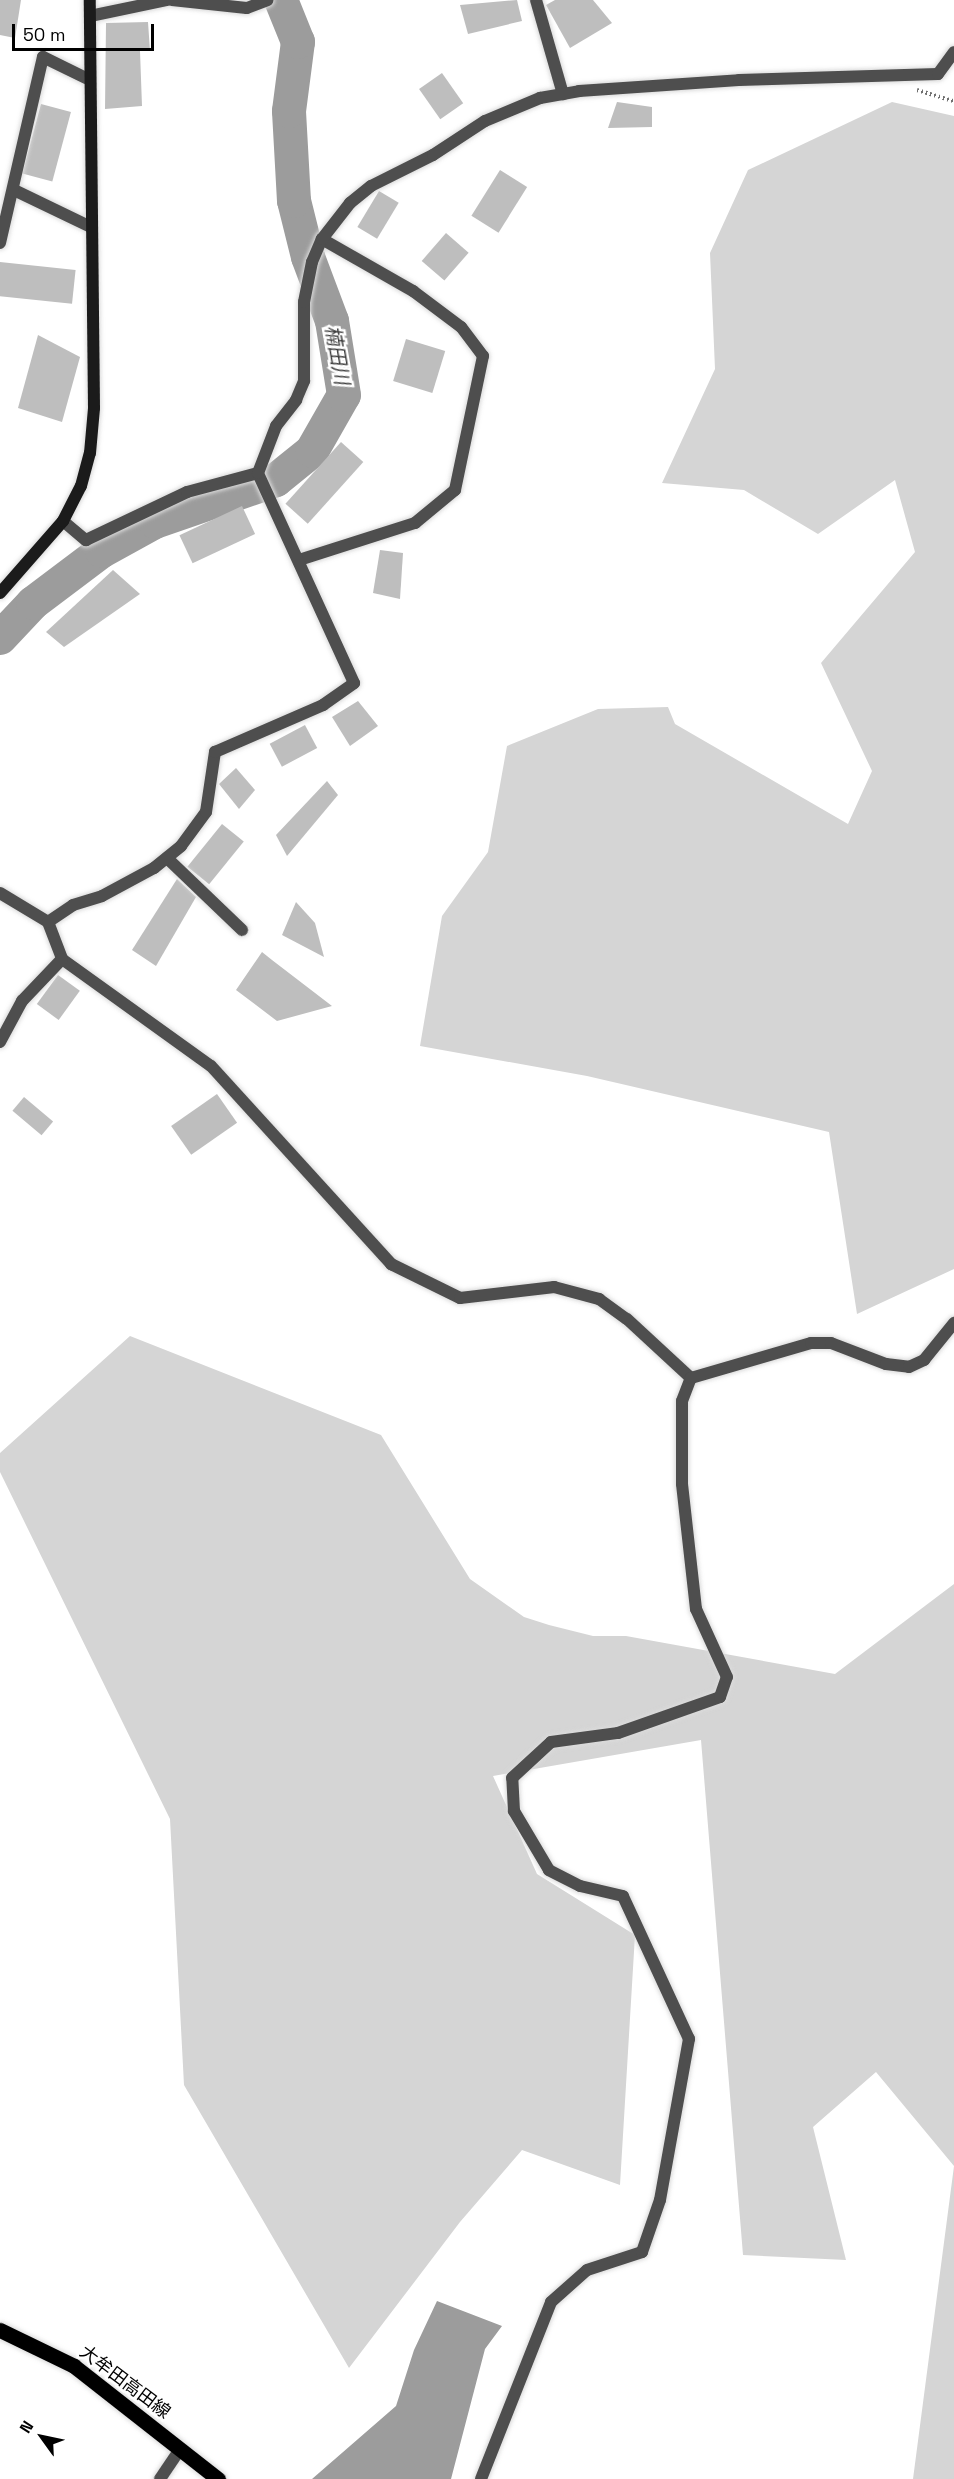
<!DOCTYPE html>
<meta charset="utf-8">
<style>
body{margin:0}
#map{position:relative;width:954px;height:2479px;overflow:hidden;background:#fff;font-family:"Space Grotesk","Noto Sans JP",sans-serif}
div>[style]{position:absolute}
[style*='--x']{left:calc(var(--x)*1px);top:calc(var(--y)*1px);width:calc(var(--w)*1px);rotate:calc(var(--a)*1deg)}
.green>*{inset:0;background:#d5d5d5}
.water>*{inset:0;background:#9c9c9c}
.river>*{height:34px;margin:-17px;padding:0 17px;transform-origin:17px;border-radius:17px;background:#9c9c9c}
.building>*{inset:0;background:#bebebe;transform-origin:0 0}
.path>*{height:4px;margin-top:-2px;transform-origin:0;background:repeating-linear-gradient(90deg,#707070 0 1.5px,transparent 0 4.5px)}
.roads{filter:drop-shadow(0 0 2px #dbdbdb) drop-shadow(0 0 2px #dbdbdb)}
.street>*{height:12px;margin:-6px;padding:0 6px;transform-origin:6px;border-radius:6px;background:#4e4e4e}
.secondary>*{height:12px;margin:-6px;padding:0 6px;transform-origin:6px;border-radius:6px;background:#1b1b1b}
.primary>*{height:15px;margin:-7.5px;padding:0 7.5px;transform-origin:7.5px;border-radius:7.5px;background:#000}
span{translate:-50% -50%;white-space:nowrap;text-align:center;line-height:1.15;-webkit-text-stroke:5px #fff;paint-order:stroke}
.street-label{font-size:18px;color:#000}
.water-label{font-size:20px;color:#3d3d3d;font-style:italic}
.north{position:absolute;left:12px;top:2407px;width:60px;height:60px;-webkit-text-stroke:4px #fff;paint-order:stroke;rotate:303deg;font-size:16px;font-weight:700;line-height:24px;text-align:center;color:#000}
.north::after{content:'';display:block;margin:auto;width:21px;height:27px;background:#000;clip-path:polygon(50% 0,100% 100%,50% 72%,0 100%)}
.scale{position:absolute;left:12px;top:24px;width:142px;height:27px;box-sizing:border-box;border:3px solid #000;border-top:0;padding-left:8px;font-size:18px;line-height:21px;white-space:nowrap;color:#000;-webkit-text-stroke:4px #fff;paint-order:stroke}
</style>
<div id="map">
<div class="green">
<i style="clip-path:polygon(892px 102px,954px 116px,954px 1269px,857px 1314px,829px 1132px,587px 1076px,420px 1046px,442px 916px,488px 852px,507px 746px,598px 709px,668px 707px,675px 724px,848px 824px,872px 771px,821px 663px,915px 552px,895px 480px,818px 534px,744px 490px,662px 483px,715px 369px,710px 253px,748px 170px)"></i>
<i style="clip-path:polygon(130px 1336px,381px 1435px,470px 1579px,524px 1617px,549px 1625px,593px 1636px,626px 1636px,835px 1674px,954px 1584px,954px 2479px,913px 2479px,954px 2166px,876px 2072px,813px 2127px,846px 2260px,743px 2255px,701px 1740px,493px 1776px,537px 1874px,635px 1935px,620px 2185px,522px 2150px,460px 2222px,349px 2368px,184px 2085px,170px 1819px,0 1472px,0 1453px)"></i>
</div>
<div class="water">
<i style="clip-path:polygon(437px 2301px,502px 2326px,485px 2349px,451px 2479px,312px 2479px,396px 2406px,414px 2350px)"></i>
</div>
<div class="river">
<i style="--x:0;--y:638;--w:48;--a:-46.7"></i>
<i style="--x:33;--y:603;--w:86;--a:-37"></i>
<i style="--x:102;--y:551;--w:60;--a:-28.7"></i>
<i style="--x:155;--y:522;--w:128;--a:-19.1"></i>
<i style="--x:276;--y:480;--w:46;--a:-38.9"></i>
<i style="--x:312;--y:451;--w:64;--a:-60.3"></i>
<i style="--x:344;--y:395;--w:75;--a:-99.2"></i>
<i style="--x:332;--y:321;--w:68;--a:-110.6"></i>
<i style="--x:308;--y:257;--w:58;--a:-104"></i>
<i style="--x:294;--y:201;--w:90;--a:-93.2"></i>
<i style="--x:289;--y:111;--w:70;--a:-82.6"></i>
<i style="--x:298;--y:42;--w:45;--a:-112"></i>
</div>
<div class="building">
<i style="clip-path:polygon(0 0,21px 0,15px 38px,0 35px)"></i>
<i style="clip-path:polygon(517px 0,522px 21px,468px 34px,460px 5px)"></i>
<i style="clip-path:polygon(555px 0,593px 0,612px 23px,570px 48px,546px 5px)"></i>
<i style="clip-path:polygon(148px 22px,150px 51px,140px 51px,142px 106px,105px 109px,106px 23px)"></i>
<i style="left:442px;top:73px;width:37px;height:28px;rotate:55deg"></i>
<i style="clip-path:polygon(617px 102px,652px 107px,652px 127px,608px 128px)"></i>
<i style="left:41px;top:104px;width:31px;height:72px;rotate:15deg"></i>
<i style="left:500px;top:170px;width:32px;height:54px;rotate:32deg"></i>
<i style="left:379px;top:191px;width:23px;height:42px;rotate:31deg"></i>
<i style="left:446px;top:233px;width:30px;height:37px;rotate:41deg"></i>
<i style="left:0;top:262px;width:76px;height:34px;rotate:6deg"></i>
<i style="clip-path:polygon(38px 335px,80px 357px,62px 422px,18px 408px)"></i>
<i style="left:406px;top:339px;width:41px;height:44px;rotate:17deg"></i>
<i style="left:341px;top:442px;width:30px;height:83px;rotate:42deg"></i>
<i style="left:242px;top:506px;width:31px;height:69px;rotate:65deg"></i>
<i style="clip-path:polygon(380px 550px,403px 553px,400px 599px,373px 593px)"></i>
<i style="clip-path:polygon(113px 570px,140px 594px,64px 647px,46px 632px)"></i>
<i style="clip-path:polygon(358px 701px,378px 726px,350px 746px,332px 717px)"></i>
<i style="left:305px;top:725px;width:26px;height:40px;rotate:62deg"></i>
<i style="clip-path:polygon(236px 768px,255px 790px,239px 809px,219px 784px)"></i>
<i style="clip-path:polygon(327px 781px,338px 795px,287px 856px,276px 835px)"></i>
<i style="left:222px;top:824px;width:28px;height:55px;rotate:39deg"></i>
<i style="clip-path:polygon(177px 879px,196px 897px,156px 966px,132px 950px)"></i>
<i style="clip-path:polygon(296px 902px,315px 923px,324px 957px,282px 935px)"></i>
<i style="clip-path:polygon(262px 952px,272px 960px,332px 1006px,277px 1021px,236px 990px)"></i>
<i style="left:58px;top:975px;width:27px;height:36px;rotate:36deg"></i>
<i style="left:217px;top:1094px;width:35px;height:56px;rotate:55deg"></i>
<i style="left:24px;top:1097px;width:38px;height:18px;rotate:40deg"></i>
</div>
<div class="path">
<i style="--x:917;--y:90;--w:39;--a:17"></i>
</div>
<div class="roads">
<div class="street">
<i style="--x:172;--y:0;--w:75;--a:6.1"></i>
<i style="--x:247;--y:8;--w:22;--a:-21"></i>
<i style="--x:536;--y:0;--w:98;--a:74"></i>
<i style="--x:90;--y:16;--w:79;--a:-11.7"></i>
<i style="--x:14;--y:190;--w:85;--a:25.7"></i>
<i style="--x:0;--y:243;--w:191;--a:-77"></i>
<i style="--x:43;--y:57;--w:52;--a:26.1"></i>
<i style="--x:63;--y:521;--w:30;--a:40"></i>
<i style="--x:86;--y:540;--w:112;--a:-25.4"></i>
<i style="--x:187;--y:492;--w:73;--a:-15"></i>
<i style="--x:299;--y:560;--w:122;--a:-17.7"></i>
<i style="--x:415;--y:523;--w:52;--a:-39.5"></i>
<i style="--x:455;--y:490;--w:137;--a:-78.2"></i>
<i style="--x:483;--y:356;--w:36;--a:-127"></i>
<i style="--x:461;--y:327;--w:60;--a:-143.1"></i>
<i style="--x:413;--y:291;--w:105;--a:-150.3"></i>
<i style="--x:167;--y:858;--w:104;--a:43.8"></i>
<i style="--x:0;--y:893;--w:56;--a:31.1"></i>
<i style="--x:48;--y:922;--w:40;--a:69"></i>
<i style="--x:62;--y:959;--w:183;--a:35.7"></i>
<i style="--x:211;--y:1066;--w:268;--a:47.7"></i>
<i style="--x:391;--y:1264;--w:77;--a:26.2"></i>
<i style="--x:460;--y:1298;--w:95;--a:-6.7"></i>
<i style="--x:554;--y:1287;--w:47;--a:14.9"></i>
<i style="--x:599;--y:1299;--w:34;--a:36"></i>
<i style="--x:627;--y:1319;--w:87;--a:42.7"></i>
<i style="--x:48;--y:922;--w:30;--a:-34"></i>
<i style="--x:73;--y:905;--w:30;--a:-17"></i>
<i style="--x:102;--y:896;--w:59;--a:-28.3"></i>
<i style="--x:154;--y:868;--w:35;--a:-39"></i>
<i style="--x:181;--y:846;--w:42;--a:-53.7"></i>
<i style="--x:206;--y:812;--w:61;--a:-81.5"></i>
<i style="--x:215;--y:752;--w:118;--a:-23.5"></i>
<i style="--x:323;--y:705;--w:38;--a:-35"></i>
<i style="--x:354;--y:683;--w:231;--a:-114.6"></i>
<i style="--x:258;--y:473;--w:50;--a:-69"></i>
<i style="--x:276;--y:426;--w:33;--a:-52"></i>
<i style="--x:296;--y:400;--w:21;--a:-67"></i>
<i style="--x:304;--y:381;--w:79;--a:-90"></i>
<i style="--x:304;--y:302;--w:41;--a:-78.7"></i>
<i style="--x:312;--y:262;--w:25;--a:-67"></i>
<i style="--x:322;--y:239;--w:46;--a:-52.1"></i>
<i style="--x:350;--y:203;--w:27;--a:-39"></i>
<i style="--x:371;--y:186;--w:69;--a:-26.6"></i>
<i style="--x:433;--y:155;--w:62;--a:-33.2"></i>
<i style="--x:485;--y:121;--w:60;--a:-22.7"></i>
<i style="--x:540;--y:98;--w:40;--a:-10"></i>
<i style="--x:579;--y:91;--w:160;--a:-3.9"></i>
<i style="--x:739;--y:80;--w:199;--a:-1.7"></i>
<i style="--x:938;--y:74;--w:27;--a:-54"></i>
<i style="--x:0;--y:1042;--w:47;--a:-61.8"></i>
<i style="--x:22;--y:1001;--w:58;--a:-46.4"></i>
<i style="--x:160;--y:2479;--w:36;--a:-56"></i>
<i style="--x:481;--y:2479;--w:190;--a:-68.4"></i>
<i style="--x:551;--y:2302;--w:48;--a:-41.6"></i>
<i style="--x:587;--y:2270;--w:58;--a:-18.1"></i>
<i style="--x:642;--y:2252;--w:55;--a:-70.9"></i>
<i style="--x:660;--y:2200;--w:164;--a:-79.8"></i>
<i style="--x:689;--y:2039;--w:157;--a:-114.8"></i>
<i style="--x:623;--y:1896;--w:44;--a:-166.9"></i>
<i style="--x:580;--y:1886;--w:35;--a:-153"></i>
<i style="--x:549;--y:1870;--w:69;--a:-120.7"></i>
<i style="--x:514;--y:1811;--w:33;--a:-93"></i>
<i style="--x:512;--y:1778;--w:53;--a:-42.7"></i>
<i style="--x:551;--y:1742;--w:68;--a:-7.7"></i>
<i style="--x:618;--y:1733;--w:108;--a:-19.4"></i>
<i style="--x:720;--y:1697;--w:21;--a:-71"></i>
<i style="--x:727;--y:1677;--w:75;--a:-114.5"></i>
<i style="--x:696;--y:1609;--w:126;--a:-96.4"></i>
<i style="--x:682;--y:1484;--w:83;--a:-90"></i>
<i style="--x:682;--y:1401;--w:25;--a:-69"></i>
<i style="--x:691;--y:1378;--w:125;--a:-16.3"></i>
<i style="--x:811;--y:1343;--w:20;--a:0"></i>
<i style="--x:831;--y:1343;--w:59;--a:20.9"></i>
<i style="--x:886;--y:1364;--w:23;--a:7"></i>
<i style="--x:909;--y:1367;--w:17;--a:-25"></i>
<i style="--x:924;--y:1360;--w:48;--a:-51"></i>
</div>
<div class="secondary">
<i style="--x:0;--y:593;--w:96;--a:-48.8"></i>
<i style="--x:63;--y:521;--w:39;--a:-63"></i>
<i style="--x:81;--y:486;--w:34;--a:-75"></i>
<i style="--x:90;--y:453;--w:45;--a:-84.9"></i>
<i style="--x:94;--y:408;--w:408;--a:-90.6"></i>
</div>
<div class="primary">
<i style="--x:0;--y:2330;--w:82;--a:25.9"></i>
<i style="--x:74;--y:2366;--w:183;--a:38.1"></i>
</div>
</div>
<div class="street-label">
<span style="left:125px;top:2382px;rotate:37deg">大牟田高田線</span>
</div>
<div class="water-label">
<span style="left:337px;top:355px;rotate:80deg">楠田川</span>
</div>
<div class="north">N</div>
<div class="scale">50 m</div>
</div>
